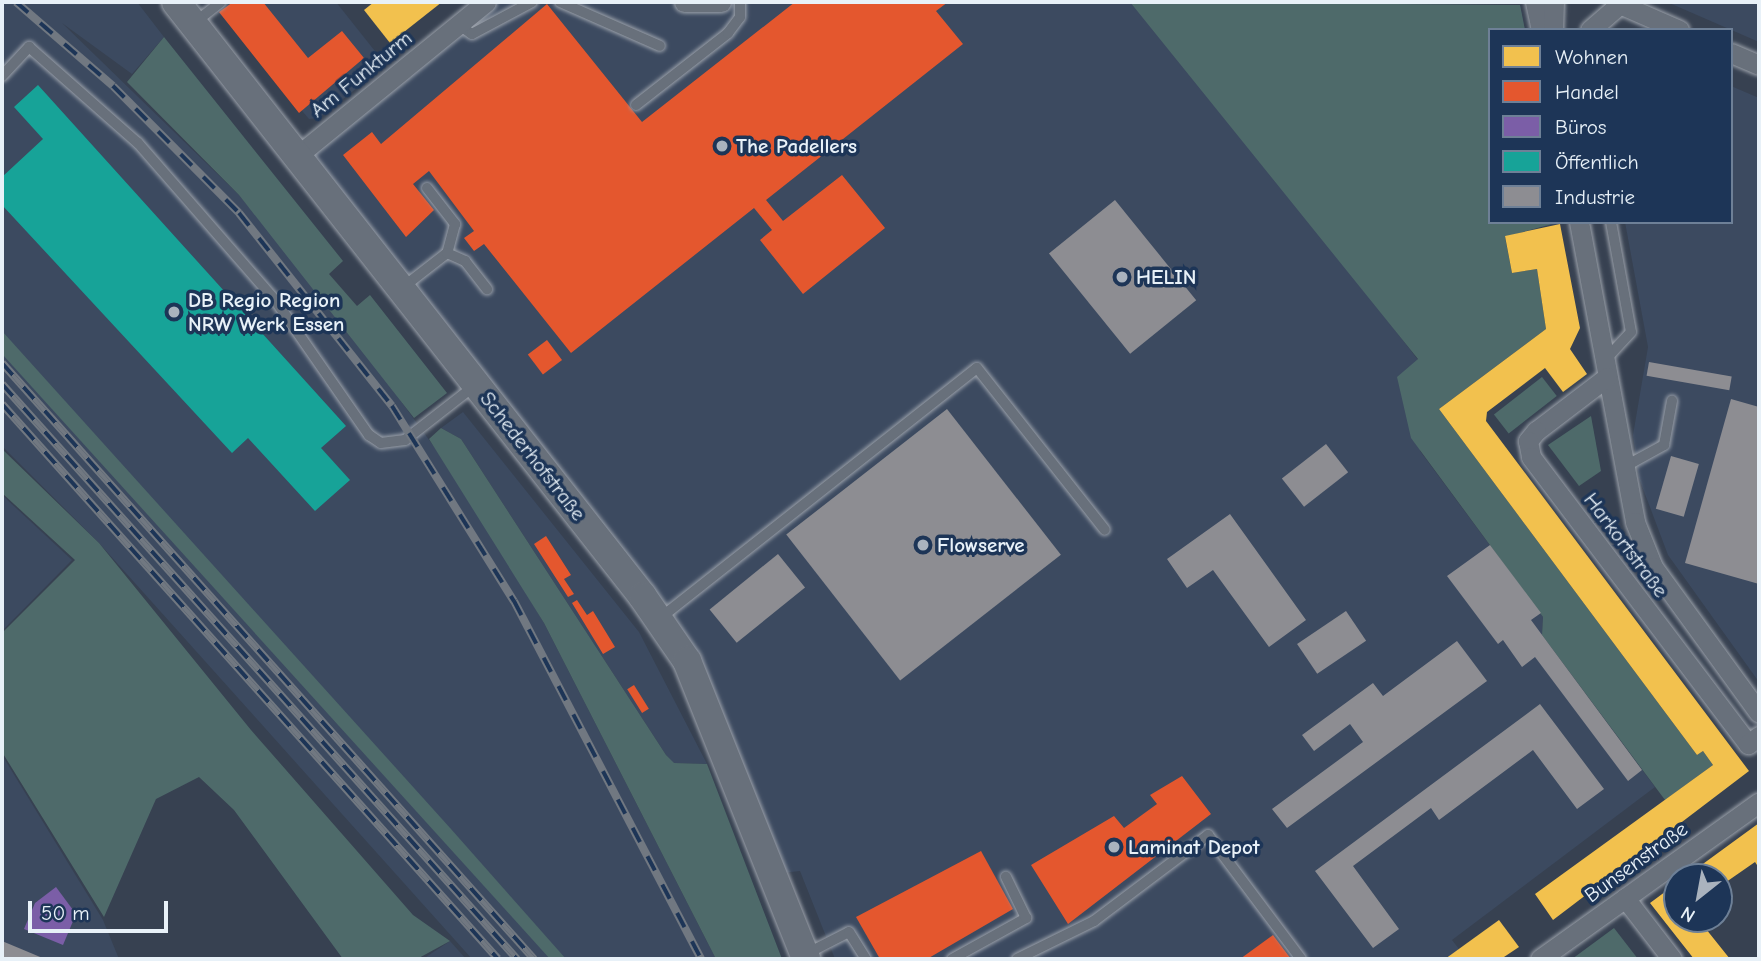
<!DOCTYPE html>
<meta charset="utf-8">
<style>
body{margin:0}
#map{position:relative;width:1761px;height:961px;overflow:hidden;background:#374151;font-family:"Comic Neue",sans-serif}
div>[style]{position:absolute}
[style*='--x']{left:calc(var(--x)*1px);top:calc(var(--y)*1px);width:calc(var(--w)*1px);rotate:calc(var(--a)*1deg)}
.built>*{inset:0;background:#3c4a60}
.green>*{inset:0;background:#4e6a6a;transform-origin:0 0}
.homes>*{inset:0;background:#f2c14e}
.shops>*{inset:0;background:#e4572e;transform-origin:0 0}
.offices>*{inset:0;background:#7b5ea7}
.public>*{inset:0;background:#17a398}
.industry>*{inset:0;background:#8d8d92;transform-origin:0 0}
.roads{filter:drop-shadow(0 0 2px #9ba1aa) drop-shadow(0 0 2px #9ba1aa)}
.lane>*{height:10px;margin:-5px;padding:0 5px;transform-origin:5px;border-radius:5px;background:#68707b}
.street>*{height:19px;margin:-9.5px;padding:0 9.5px;transform-origin:9.5px;border-radius:9.5px;background:#68707b}
.secondary>*{height:28px;margin:-14px;padding:0 14px;transform-origin:14px;border-radius:14px;background:#68707b}
.rail>*{height:8px;margin-top:-4px;transform-origin:0;background:repeating-linear-gradient(90deg,#1d3557 0 16px,#717881 0 32px);box-sizing:border-box;border-block:2px solid #717881}
.dots>*{width:19px;height:19px;translate:-50% -50%;box-sizing:border-box;border:4px solid #1d3557;border-radius:50%}
span{translate:-50% -50%;white-space:nowrap;text-align:center;line-height:1.15;-webkit-text-stroke:7px #1d3557;paint-order:stroke}
.street-label{font-size:21px;color:#e8f1f8}
.poi-label{font-size:21px;color:#e8f1f8;font-weight:700}
.left{translate:0 -50%;text-align:left}
.frame{position:absolute;inset:0;border:4px solid #e8f1f8;pointer-events:none}
.legend{position:absolute;left:1488px;top:28px;width:245px;height:196px;box-sizing:border-box;background:#1d3557;border:2px solid #6e8097;margin:0;padding:9px 12px;list-style:none;font-size:21px;color:#e8f1f8}
.legend li{display:flex;align-items:center;gap:14px;height:35px}
.legend b{width:35px;border:2px solid #6e8097}
.north{position:absolute;left:1663px;top:863px;width:70px;height:70px;box-sizing:border-box;background:#1d3557;border:2px solid #6e8097;border-radius:50%;rotate:211deg;font-size:19px;font-weight:700;line-height:28px;text-align:center;color:#e8f1f8}
.north::after{content:'';display:block;margin:auto;width:24px;height:32px;background:#aab3be;clip-path:polygon(50% 0,100% 100%,50% 72%,0 100%)}
.scale{position:absolute;left:28px;top:901px;width:140px;height:32px;box-sizing:border-box;border:4px solid #e8f1f8;border-top:0;padding-left:9px;font-size:21px;line-height:24px;white-space:nowrap;color:#e8f1f8;-webkit-text-stroke:5px #1d3557;paint-order:stroke}
</style>
<div id="map">
<div class="built">
<i style="clip-path:polygon(2px 2px,137px 2px,164px 37px,132px 74px,62px 23px,239px 195px,336px 312px,459px 481px,544px 623px,716px 959px,472px 959px,99px 543px,2px 446px)"></i>
<i style="clip-path:polygon(210px 2px,336px 2px,386px 65px,319px 118px,309px 119px)"></i>
<i style="clip-path:polygon(492px 2px,1520px 5px,1525px 30px,1490px 30px,1490px 222px,1560px 224px,1340px 258px,1418px 360px,1420px 451px,1543px 617px,1542px 636px,1655px 787px,1452px 940px,1459px 949px,1446px 959px,835px 959px,800px 871px,781px 873px,695px 658px,308px 155px)"></i>
<i style="clip-path:polygon(1667px 2px,1759px 2px,1759px 42px)"></i>
<i style="clip-path:polygon(1731px 86px,1759px 98px,1759px 682px,1668px 555px,1639px 478px,1633px 435px,1648px 347px,1625px 222px,1731px 222px)"></i>
<i style="clip-path:polygon(463px 412px,639px 632px,707px 764px,673px 763px,666px 755px,461px 439px,441px 428px)"></i>
<i style="clip-path:polygon(2px 495px,72px 560px,2px 631px)"></i>
<i style="clip-path:polygon(2px 755px,103px 920px,119px 959px,2px 959px)"></i>
<i style="clip-path:polygon(450px 941px,466px 959px,423px 959px)"></i>
</div>
<div class="green">
<i style="clip-path:polygon(1130px 2px,1520px 5px,1525px 30px,1490px 30px,1490px 222px,1559px 222px,1505px 237px,1512px 273px,1537px 269px,1546px 329px,1439px 409px,1697px 755px,1703px 751px,1713px 765px,1665px 800px,1542px 635px,1543px 617px,1411px 438px,1397px 377px,1418px 359px)"></i>
<i style="clip-path:polygon(164px 37px,343px 261px,329px 274px,357px 306px,370px 295px,447px 393px,414px 418px,239px 195px,127px 82px)"></i>
<i style="clip-path:polygon(2px 331px,451px 829px,566px 959px,550px 959px,3px 355px)"></i>
<i style="left:1542px;top:377px;width:24px;height:61px;rotate:52deg"></i>
<i style="clip-path:polygon(1591px 416px,1601px 471px,1579px 486px,1548px 445px)"></i>
<i style="clip-path:polygon(441px 428px,461px 439px,666px 755px,674px 763px,707px 764px,782px 959px,716px 959px,544px 623px,429px 439px)"></i>
<i style="clip-path:polygon(2px 449px,99px 543px,251px 730px,413px 915px,450px 941px,417px 959px,343px 959px,234px 810px,199px 777px,156px 799px,104px 917px,2px 752px,2px 633px,75px 560px,2px 493px)"></i>
<i style="clip-path:polygon(1614px 928px,1638px 959px,1572px 959px)"></i>
</div>
<div class="homes">
<i style="clip-path:polygon(374px 2px,442px 2px,390px 43px,364px 10px)"></i>
<i style="clip-path:polygon(1560px 224px,1580px 328px,1570px 349px,1587px 374px,1563px 392px,1545px 368px,1487px 412px,1486px 421px,1749px 771px,1553px 920px,1535px 894px,1713px 765px,1703px 751px,1697px 755px,1439px 409px,1546px 329px,1537px 269px,1512px 273px,1505px 236px)"></i>
<i style="clip-path:polygon(1759px 823px,1759px 868px,1755px 862px,1719px 887px,1719px 877px,1685px 877px)"></i>
<i style="clip-path:polygon(1677px 883px,1677px 919px,1698px 919px,1730px 959px,1694px 959px,1650px 903px)"></i>
<i style="clip-path:polygon(1499px 920px,1519px 947px,1501px 959px,1445px 959px)"></i>
</div>
<div class="shops">
<i style="clip-path:polygon(233px 2px,263px 2px,308px 58px,342px 31px,364px 58px,299px 113px,219px 12px)"></i>
<i style="clip-path:polygon(795px 2px,948px 2px,936px 11px,963px 44px,766px 200px,783px 221px,842px 175px,885px 228px,803px 294px,760px 240px,772px 230px,754px 208px,571px 353px,484px 244px,474px 251px,464px 238px,474px 231px,429px 171px,413px 184px,434px 210px,406px 237px,343px 155px,372px 132px,381px 144px,547px 4px,642px 122px)"></i>
<i style="left:547px;top:340px;width:25px;height:24px;rotate:53deg"></i>
<i style="clip-path:polygon(546px 536px,571px 575px,564px 579px,574px 594px,568px 597px,534px 544px)"></i>
<i style="clip-path:polygon(577px 600px,587px 615px,593px 611px,615px 647px,603px 654px,572px 603px)"></i>
<i style="left:634px;top:685px;width:28px;height:8px;rotate:58deg"></i>
<i style="clip-path:polygon(1182px 776px,1211px 814px,1068px 924px,1031px 865px,1114px 816px,1124px 828px,1157px 804px,1150px 795px)"></i>
<i style="clip-path:polygon(981px 851px,1013px 909px,927px 959px,880px 959px,856px 917px)"></i>
<i style="clip-path:polygon(1273px 935px,1291px 959px,1240px 959px)"></i>
</div>
<div class="offices">
<i style="clip-path:polygon(56px 887px,76px 914px,63px 945px,24px 929px,35px 903px)"></i>
</div>
<div class="public">
<i style="clip-path:polygon(38px 85px,346px 426px,321px 448px,350px 480px,315px 511px,248px 438px,232px 453px,2px 205px,2px 177px,43px 139px,14px 107px)"></i>
</div>
<div class="industry">
<i style="left:1115px;top:200px;width:129px;height:85px;rotate:51deg"></i>
<i style="left:1649px;top:362px;width:84px;height:14px;rotate:10deg"></i>
<i style="clip-path:polygon(1731px 399px,1759px 407px,1759px 584px,1685px 563px)"></i>
<i style="left:947px;top:409px;width:185px;height:204px;rotate:52deg"></i>
<i style="left:1326px;top:444px;width:36px;height:56px;rotate:52deg"></i>
<i style="left:1671px;top:456px;width:29px;height:55px;rotate:16deg"></i>
<i style="clip-path:polygon(1230px 514px,1306px 620px,1269px 647px,1213px 570px,1187px 588px,1167px 559px)"></i>
<i style="clip-path:polygon(1490px 545px,1541px 613px,1531px 620px,1642px 770px,1628px 781px,1535px 657px,1522px 667px,1503px 640px,1498px 644px,1447px 576px)"></i>
<i style="left:778px;top:554px;width:43px;height:88px;rotate:51deg"></i>
<i style="left:1346px;top:611px;width:36px;height:59px;rotate:56deg"></i>
<i style="clip-path:polygon(1457px 641px,1487px 681px,1287px 828px,1272px 809px,1363px 742px,1350px 724px,1314px 751px,1302px 735px,1373px 683px,1383px 696px)"></i>
<i style="clip-path:polygon(1540px 704px,1604px 789px,1577px 809px,1533px 750px,1439px 820px,1431px 808px,1353px 866px,1399px 929px,1373px 948px,1315px 871px)"></i>
<i style="clip-path:polygon(2px 941px,45px 959px,2px 959px)"></i>
</div>
<div class="roads">
<div class="lane">
<i style="--x:560;--y:2;--w:109;--a:23.7"></i>
<i style="--x:194;--y:23;--w:34;--a:-38"></i>
<i style="--x:458;--y:24;--w:17;--a:36"></i>
<i style="--x:472;--y:34;--w:68;--a:-28.1"></i>
<i style="--x:2;--y:76;--w:40;--a:-47"></i>
<i style="--x:29;--y:47;--w:145;--a:41.4"></i>
<i style="--x:138;--y:143;--w:208;--a:48.9"></i>
<i style="--x:275;--y:300;--w:165;--a:55.2"></i>
<i style="--x:369;--y:435;--w:14;--a:34"></i>
<i style="--x:381;--y:443;--w:24;--a:-7"></i>
<i style="--x:405;--y:440;--w:88;--a:-38"></i>
<i style="--x:636;--y:105;--w:117;--a:-38"></i>
<i style="--x:728;--y:33;--w:20;--a:-53"></i>
<i style="--x:740;--y:17;--w:15;--a:-90"></i>
<i style="--x:427;--y:188;--w:46;--a:52.1"></i>
<i style="--x:455;--y:224;--w:30;--a:105"></i>
<i style="--x:402;--y:288;--w:57;--a:-37.9"></i>
<i style="--x:447;--y:253;--w:20;--a:24"></i>
<i style="--x:465;--y:261;--w:36;--a:52"></i>
<i style="--x:1605;--y:360;--w:38;--a:-47"></i>
<i style="--x:1631;--y:332;--w:112;--a:-100.3"></i>
<i style="--x:1624;--y:467;--w:46;--a:-28.8"></i>
<i style="--x:1664;--y:445;--w:45;--a:-79.7"></i>
<i style="--x:659;--y:619;--w:405;--a:-38.3"></i>
<i style="--x:977;--y:368;--w:206;--a:51.7"></i>
<i style="--x:806;--y:954;--w:48;--a:-27.1"></i>
<i style="--x:849;--y:932;--w:32;--a:58"></i>
<i style="--x:952;--y:959;--w:85;--a:-29"></i>
<i style="--x:1026;--y:918;--w:46;--a:-116"></i>
<i style="--x:1017;--y:959;--w:86;--a:-26.3"></i>
<i style="--x:1094;--y:921;--w:143;--a:-37"></i>
<i style="--x:1208;--y:835;--w:155;--a:53.1"></i>
</div>
<div class="street">
<i style="--x:684;--y:2;--w:37;--a:0"></i>
<i style="--x:1535;--y:2;--w:29;--a:78"></i>
<i style="--x:1615;--y:2;--w:70;--a:23.6"></i>
<i style="--x:1553;--y:30;--w:28;--a:-88"></i>
<i style="--x:1590;--y:30;--w:40;--a:-41"></i>
<i style="--x:1731;--y:53;--w:30;--a:23"></i>
<i style="--x:297;--y:156;--w:244;--a:-39.2"></i>
<i style="--x:1579;--y:222;--w:305;--a:79.4"></i>
<i style="--x:1635;--y:522;--w:48;--a:68.2"></i>
<i style="--x:1653;--y:567;--w:180;--a:54"></i>
<i style="--x:1607;--y:377;--w:89;--a:142.7"></i>
<i style="--x:1536;--y:431;--w:13;--a:129"></i>
<i style="--x:1528;--y:441;--w:16;--a:79"></i>
<i style="--x:1531;--y:457;--w:360;--a:52.9"></i>
<i style="--x:1748;--y:744;--w:14;--a:-36"></i>
<i style="--x:1625;--y:898;--w:77;--a:52.4"></i>
<i style="--x:1540;--y:959;--w:269;--a:-35.6"></i>
</div>
<div class="secondary">
<i style="--x:176;--y:2;--w:756;--a:51.87"></i>
<i style="--x:643;--y:597;--w:78;--a:55.5"></i>
<i style="--x:687;--y:661;--w:321;--a:68.2"></i>
</div>
</div>
<div class="rail">
<i style="--x:16;--y:2;--w:128;--a:40.9"></i>
<i style="--x:113;--y:86;--w:179;--a:45.2"></i>
<i style="--x:239;--y:213;--w:246;--a:51.6"></i>
<i style="--x:392;--y:406;--w:230;--a:58"></i>
<i style="--x:514;--y:601;--w:404;--a:62.4"></i>
<i style="--x:2;--y:363;--w:799;--a:48.25"></i>
<i style="--x:2;--y:384;--w:772;--a:48.15"></i>
<i style="--x:2;--y:404;--w:744;--a:48.21"></i>
</div>
<div class="dots">
<i style="left:722px;top:146px;background:#aab3be"></i>
<i style="left:1122px;top:277px;background:#aab3be"></i>
<i style="left:174px;top:312px;background:#aab3be"></i>
<i style="left:923px;top:545px;background:#aab3be"></i>
<i style="left:1114px;top:847px;background:#aab3be"></i>
</div>
<div class="street-label">
<span style="left:361px;top:74px;rotate:-39deg">Am Funkturm</span>
<span style="left:533px;top:456px;rotate:52deg">Schederhofstraße</span>
<span style="left:1626px;top:545px;rotate:53deg">Harkortstraße</span>
<span style="left:1636px;top:862px;rotate:-36deg">Bunsenstraße</span>
</div>
<div class="poi-label">
<span class="left" style="left:736px;top:146px">The Padellers</span>
<span class="left" style="left:1136px;top:277px">HELIN</span>
<span class="left" style="left:188px;top:312px">DB Regio Region<br>NRW Werk Essen</span>
<span class="left" style="left:937px;top:545px">Flowserve</span>
<span class="left" style="left:1128px;top:847px">Laminat Depot</span>
</div>
<div class="frame"></div>
<ul class="legend">
<li><b style="height:19px;background:#f2c14e"></b>Wohnen</li>
<li><b style="height:19px;background:#e4572e"></b>Handel</li>
<li><b style="height:19px;background:#7b5ea7"></b>Büros</li>
<li><b style="height:19px;background:#17a398"></b>Öffentlich</li>
<li><b style="height:19px;background:#8d8d92"></b>Industrie</li>
</ul>
<div class="north">N</div>
<div class="scale">50 m</div>
</div>
